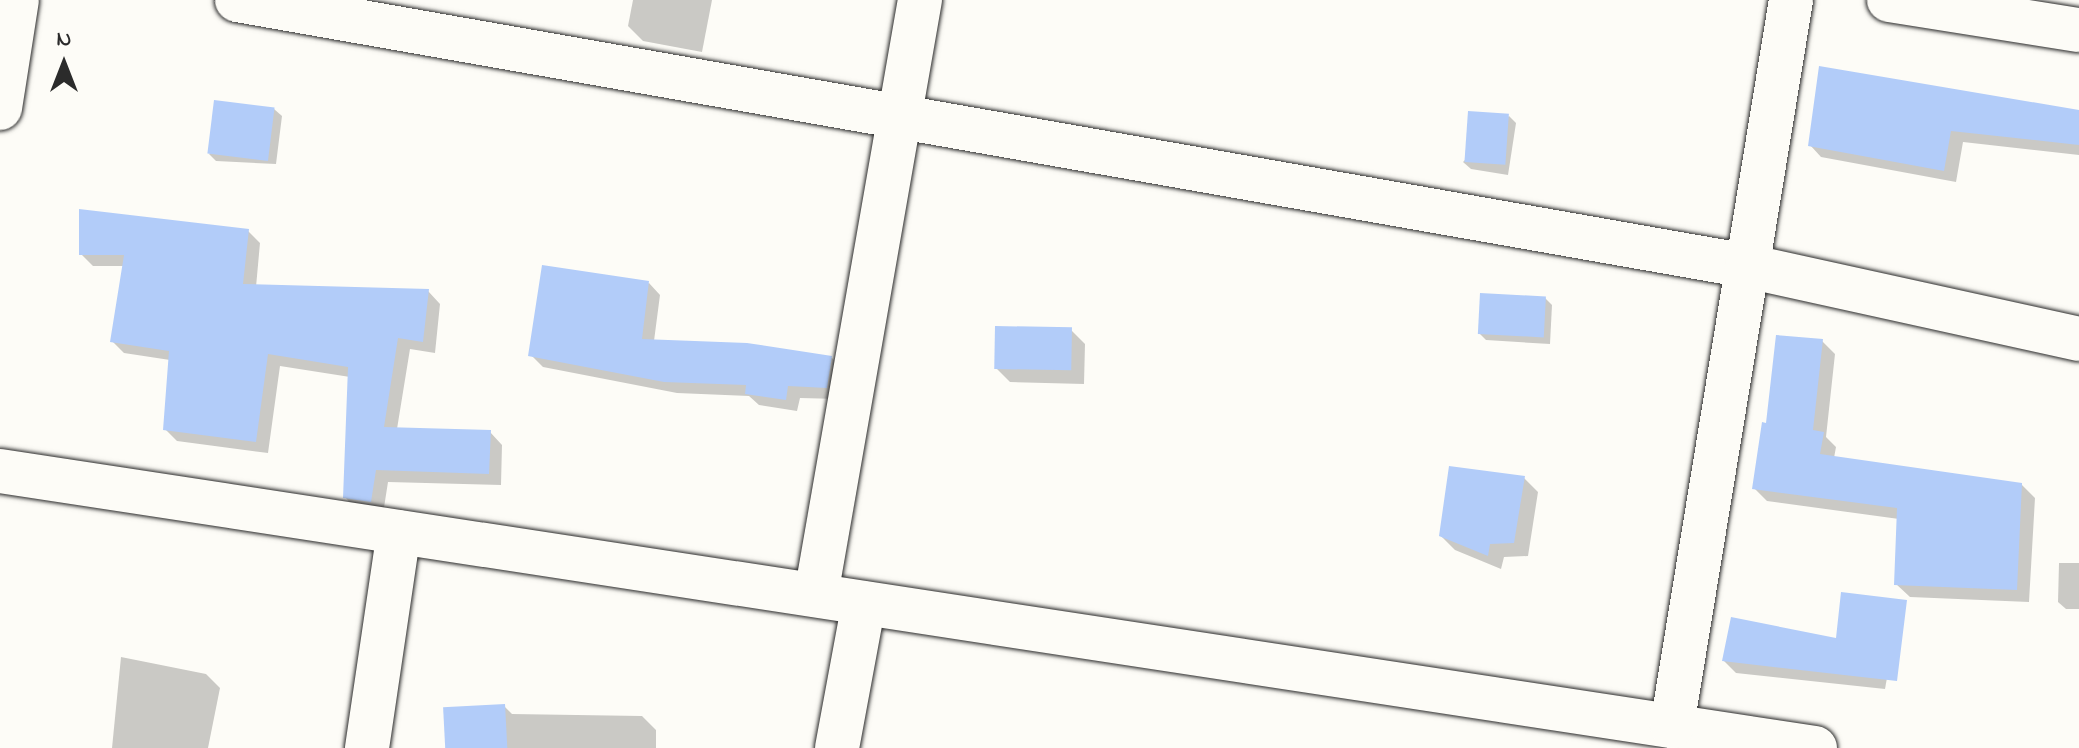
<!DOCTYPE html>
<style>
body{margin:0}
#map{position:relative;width:2079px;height:748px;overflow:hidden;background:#fdfcf7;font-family:"Indie Flower",sans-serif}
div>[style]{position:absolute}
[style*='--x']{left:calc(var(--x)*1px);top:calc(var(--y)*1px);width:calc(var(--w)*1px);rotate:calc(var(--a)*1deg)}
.shadow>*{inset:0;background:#0003}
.building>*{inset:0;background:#b2ccf9;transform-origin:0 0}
.roads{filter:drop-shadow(0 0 2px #2b2b2b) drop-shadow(0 0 2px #2b2b2b)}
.street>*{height:44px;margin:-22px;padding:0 22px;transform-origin:22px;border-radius:22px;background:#fdfcf7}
span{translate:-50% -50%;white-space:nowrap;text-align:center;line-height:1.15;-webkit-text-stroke:8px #fdfcf7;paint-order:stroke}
.north{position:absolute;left:24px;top:24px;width:80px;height:80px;-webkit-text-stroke:6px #fdfcf7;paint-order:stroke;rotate:0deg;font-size:22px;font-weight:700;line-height:32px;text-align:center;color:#2b2b2b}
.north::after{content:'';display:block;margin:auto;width:28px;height:36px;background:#2b2b2b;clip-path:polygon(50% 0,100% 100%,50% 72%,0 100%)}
</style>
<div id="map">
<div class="shadow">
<i style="clip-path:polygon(633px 0,712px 0,702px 52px,643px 41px,628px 26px)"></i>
<i style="clip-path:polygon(274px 109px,282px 116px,276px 164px,216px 161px,209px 154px)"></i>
<i style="clip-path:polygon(2079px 112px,2079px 155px,1963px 142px,1956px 182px,1821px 157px,1810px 145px)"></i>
<i style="clip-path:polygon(1509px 116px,1516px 123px,1508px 175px,1471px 169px,1463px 162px)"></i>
<i style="clip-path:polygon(248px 231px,260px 243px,256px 287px,428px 291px,440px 304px,435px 353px,410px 349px,397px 429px,490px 432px,502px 445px,501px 485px,388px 482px,383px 514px,357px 510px,345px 497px,350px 377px,280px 366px,268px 453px,177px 441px,165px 429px,170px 360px,124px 353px,112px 341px,124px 266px,93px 266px,81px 254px)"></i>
<i style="clip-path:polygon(649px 283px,660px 295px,654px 341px,832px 358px,843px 369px,838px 399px,800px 398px,797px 411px,759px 405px,749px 396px,677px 393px,543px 367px,531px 355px)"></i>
<i style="clip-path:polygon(1545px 298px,1552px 305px,1550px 344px,1486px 340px,1479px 333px)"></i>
<i style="clip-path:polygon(1071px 330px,1085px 344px,1084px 384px,1010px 382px,996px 368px)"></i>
<i style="clip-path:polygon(1822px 341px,1835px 354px,1826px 437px,1836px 447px,1834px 458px,2021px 484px,2035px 498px,2029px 602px,1910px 597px,1896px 584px,1899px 519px,1767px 501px,1754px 488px,1768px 425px)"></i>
<i style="clip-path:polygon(1524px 478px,1538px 492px,1528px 556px,1504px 557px,1501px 569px,1455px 550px,1441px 536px)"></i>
<i style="clip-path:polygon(2059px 563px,2079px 563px,2079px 609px,2066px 609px,2058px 602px)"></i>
<i style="clip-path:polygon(121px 657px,206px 674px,220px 688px,208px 748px,112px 748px)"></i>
<i style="clip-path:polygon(1724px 661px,1890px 661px,1885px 689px,1736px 673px)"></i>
<i style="clip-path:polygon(504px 706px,512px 714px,642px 716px,656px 730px,656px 748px,447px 748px)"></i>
</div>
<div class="building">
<i style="clip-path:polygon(1819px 66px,2079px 110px,2079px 145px,1951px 131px,1944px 171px,1808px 146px)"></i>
<i style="left:214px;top:100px;width:61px;height:54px;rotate:7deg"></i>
<i style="left:1468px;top:111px;width:41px;height:51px;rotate:4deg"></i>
<i style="clip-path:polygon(79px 209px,249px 229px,243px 284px,429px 289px,423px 342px,398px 338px,384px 427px,491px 430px,489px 474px,376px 470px,371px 502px,343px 498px,348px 367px,268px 354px,256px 442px,163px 430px,169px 351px,110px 342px,124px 255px,79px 255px)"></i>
<i style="clip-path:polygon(542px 265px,649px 281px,642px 339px,747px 343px,832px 356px,827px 388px,788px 386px,786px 400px,745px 394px,746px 385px,664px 382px,528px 356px)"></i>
<i style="left:1480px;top:293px;width:66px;height:41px;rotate:3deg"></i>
<i style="left:995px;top:326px;width:77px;height:43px;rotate:1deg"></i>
<i style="clip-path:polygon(1776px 335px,1823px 339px,1813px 430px,1824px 432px,1820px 454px,2022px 483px,2017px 590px,1894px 585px,1897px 508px,1752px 489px,1762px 422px,1766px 423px)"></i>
<i style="clip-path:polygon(1449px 466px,1525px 476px,1514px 543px,1490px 544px,1488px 556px,1439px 536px)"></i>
<i style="clip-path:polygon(1841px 592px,1907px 600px,1897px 681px,1722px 661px,1731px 617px,1836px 638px)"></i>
<i style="left:505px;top:704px;width:44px;height:62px;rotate:87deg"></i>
</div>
<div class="roads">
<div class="street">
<i style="--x:237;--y:0;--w:1533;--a:9.99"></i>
<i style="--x:1747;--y:266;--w:340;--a:12.4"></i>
<i style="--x:1889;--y:0;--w:192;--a:9"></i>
<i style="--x:0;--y:108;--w:109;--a:-81.1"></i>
<i style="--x:0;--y:471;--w:1836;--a:8.68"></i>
<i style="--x:816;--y:595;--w:604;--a:-80.09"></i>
<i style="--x:1672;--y:726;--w:736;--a:-80.69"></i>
<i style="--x:367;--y:748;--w:218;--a:-81.6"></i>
<i style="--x:837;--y:748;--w:147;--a:-79.5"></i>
</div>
</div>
<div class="north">N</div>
</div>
